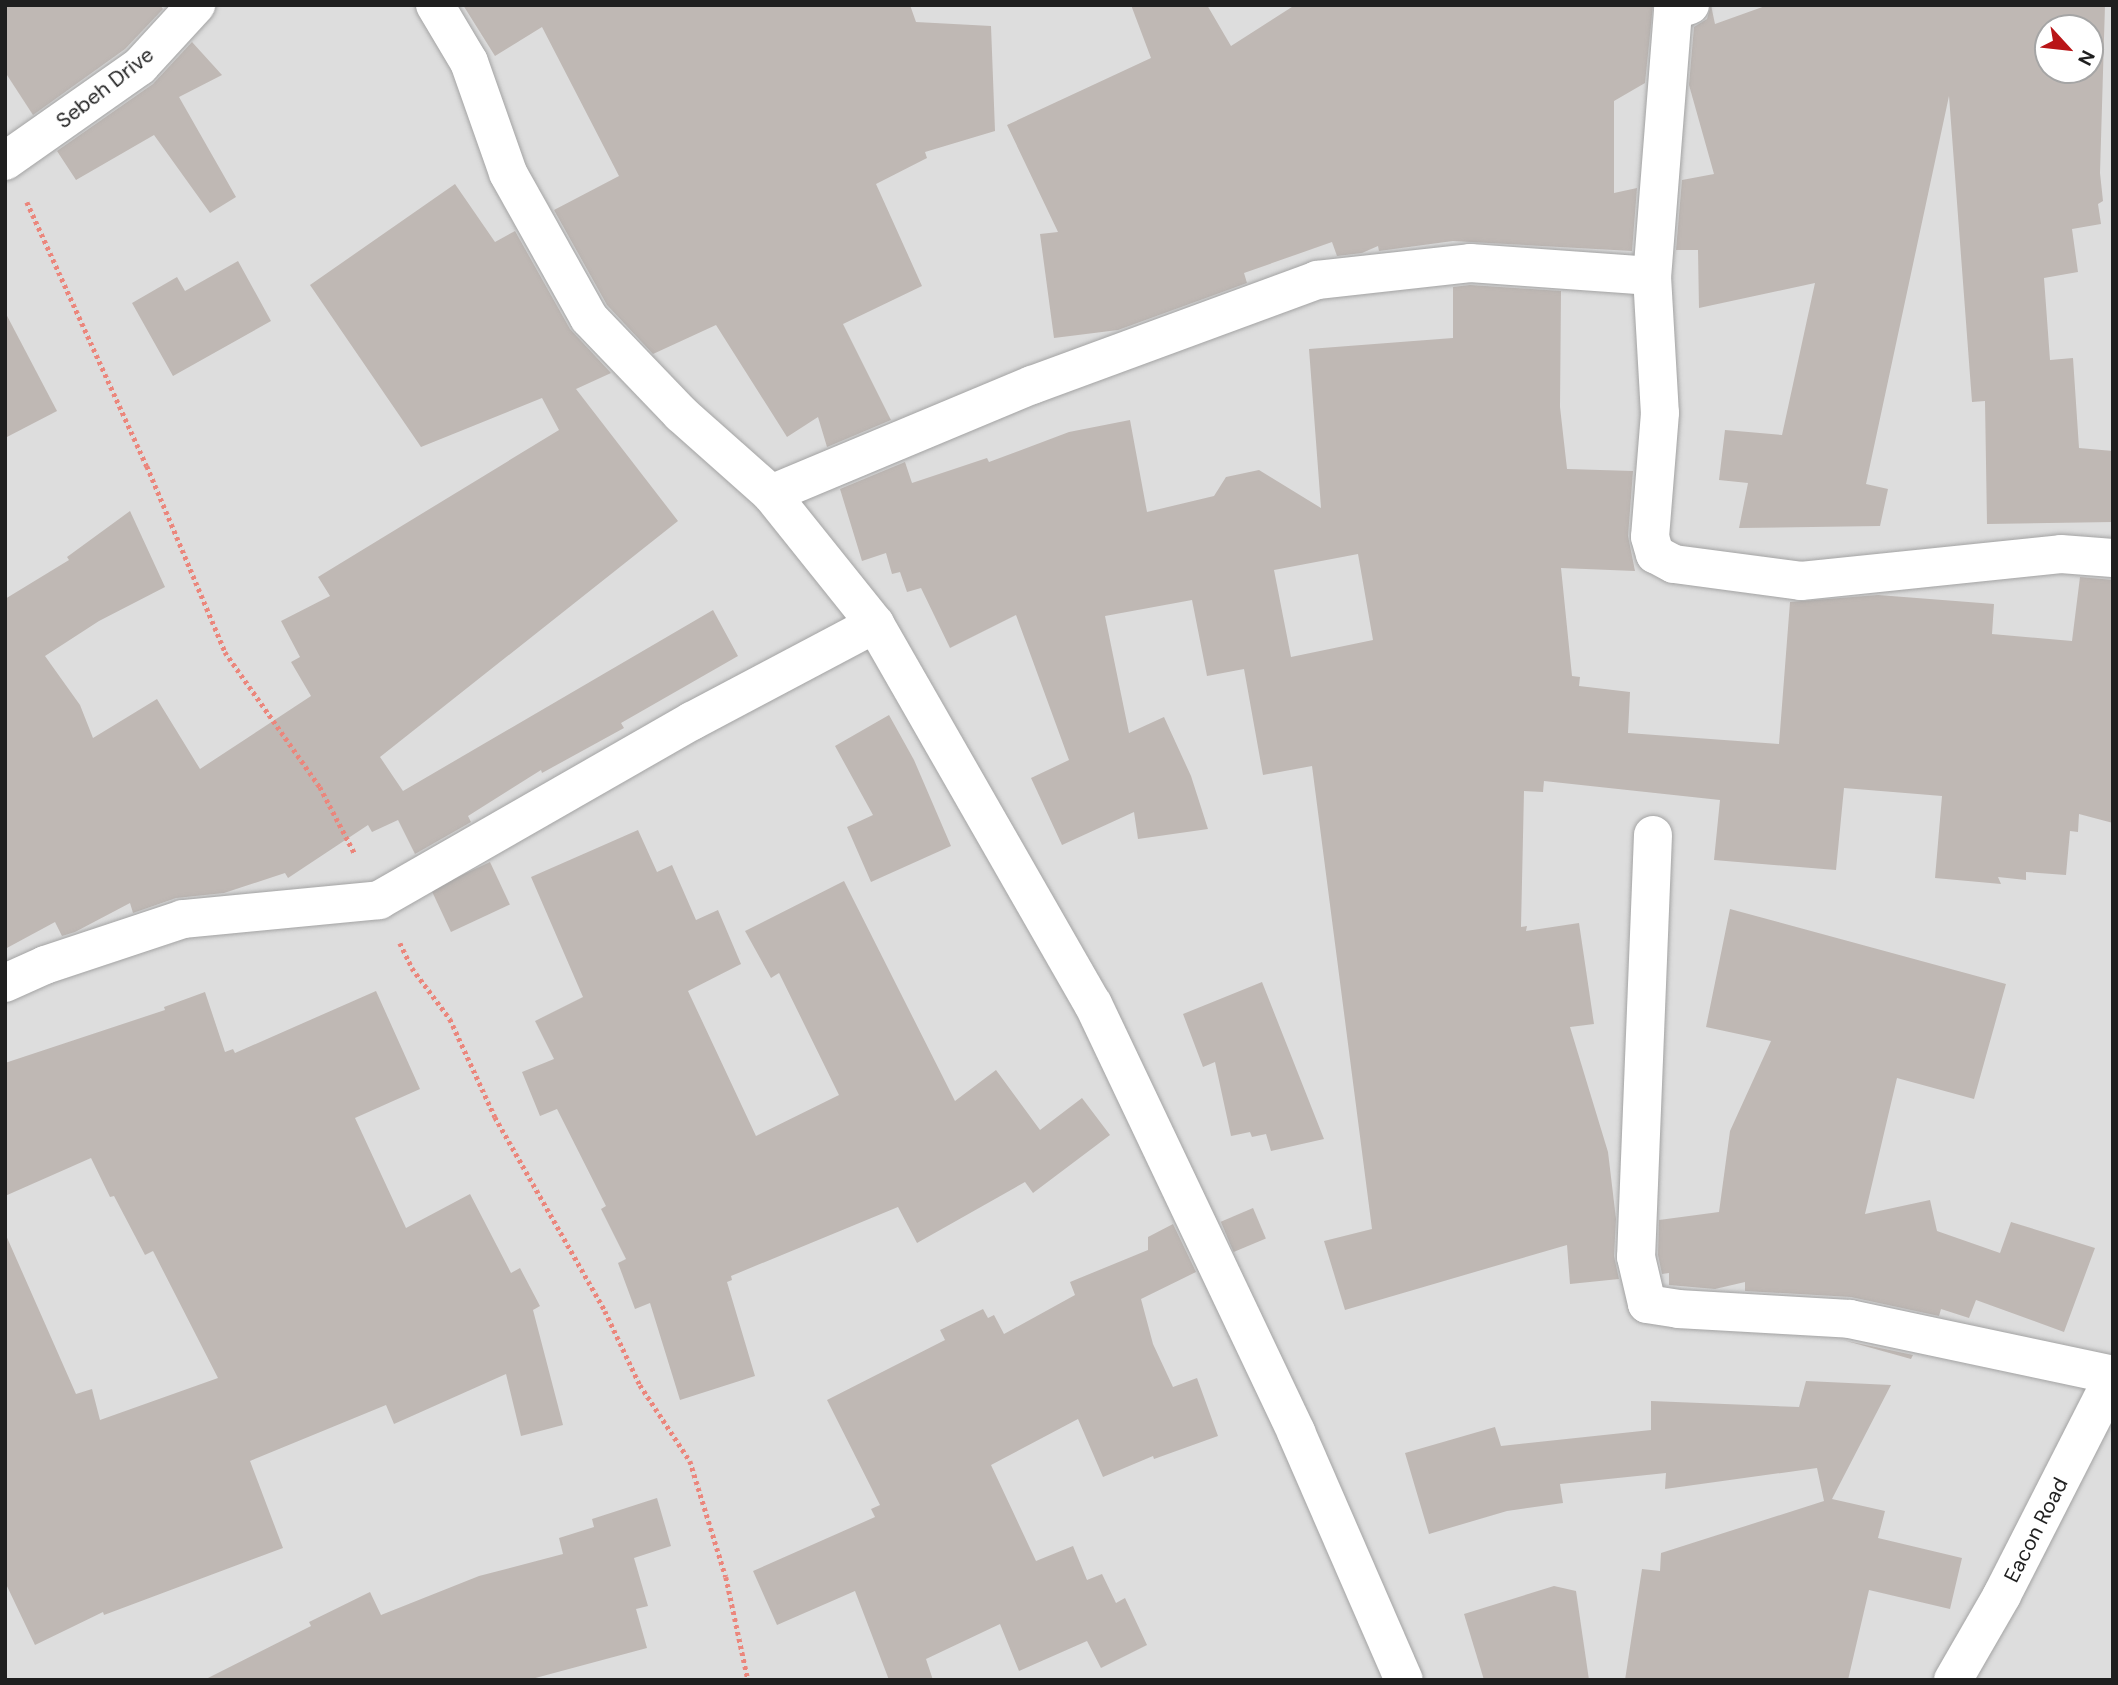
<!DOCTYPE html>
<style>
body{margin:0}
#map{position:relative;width:2118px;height:1685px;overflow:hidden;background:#efece7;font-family:"DM Sans",sans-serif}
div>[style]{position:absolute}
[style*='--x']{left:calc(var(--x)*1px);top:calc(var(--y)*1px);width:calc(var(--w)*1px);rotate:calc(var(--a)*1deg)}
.residential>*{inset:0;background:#ddd}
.building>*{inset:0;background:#bfb8b4;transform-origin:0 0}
.path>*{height:4.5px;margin-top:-2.25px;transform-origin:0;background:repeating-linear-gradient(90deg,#eb867c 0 3.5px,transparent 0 7px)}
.roads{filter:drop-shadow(0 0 2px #a3a3a3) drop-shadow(0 0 2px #a3a3a3)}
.street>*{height:38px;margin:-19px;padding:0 19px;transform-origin:19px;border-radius:19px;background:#fff}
span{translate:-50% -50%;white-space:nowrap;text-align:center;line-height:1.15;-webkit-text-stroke:7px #fff;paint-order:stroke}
.street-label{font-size:21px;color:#1f1f1f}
.frame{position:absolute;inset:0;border:7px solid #1f1f1f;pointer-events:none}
.north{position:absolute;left:2034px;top:14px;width:70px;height:70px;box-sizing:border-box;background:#fff;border:2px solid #a5a5a5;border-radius:50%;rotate:117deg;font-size:19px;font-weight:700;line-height:28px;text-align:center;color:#1f1f1f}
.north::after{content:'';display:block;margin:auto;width:24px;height:32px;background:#b91517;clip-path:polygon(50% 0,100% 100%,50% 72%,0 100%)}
</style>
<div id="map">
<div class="residential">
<i style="clip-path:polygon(evenodd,5px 5px,2113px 5px,2113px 1680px,5px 1680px,5px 5px,2048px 28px,2090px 28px,2090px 70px,2048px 70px,2048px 28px)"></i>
</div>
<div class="building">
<i style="clip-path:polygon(5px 5px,160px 5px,163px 9px,125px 49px,33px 115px,5px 72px)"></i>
<i style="clip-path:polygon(463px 5px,910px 5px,916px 22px,991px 26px,995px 131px,925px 152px,927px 158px,876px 184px,922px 286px,843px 324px,891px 420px,827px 447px,818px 417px,787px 437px,716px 325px,653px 354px,607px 305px,554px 210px,619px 176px,542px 27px,495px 56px)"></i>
<i style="clip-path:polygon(1131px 5px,1207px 5px,1231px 46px,1295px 5px,1653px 5px,1645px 83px,1614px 101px,1614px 193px,1637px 188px,1632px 251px,1453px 241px,1379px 251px,1378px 246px,1362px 253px,1337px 256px,1332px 242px,1244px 273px,1247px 283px,1118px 330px,1054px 338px,1040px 234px,1058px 232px,1007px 125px,1151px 58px)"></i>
<i style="clip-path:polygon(evenodd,1711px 5px,1715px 24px,1768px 5px,2105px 5px,2100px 173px,2103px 201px,2098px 204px,2101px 224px,2072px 229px,2078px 272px,2044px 278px,2050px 360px,2073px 358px,2079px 448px,2113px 451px,2113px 522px,1987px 524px,1985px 401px,1972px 402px,1949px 96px,1866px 484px,1888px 489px,1880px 526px,1739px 528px,1748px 483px,1719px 480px,1725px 430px,1782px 435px,1815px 283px,1699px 308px,1698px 250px,1676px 250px,1682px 180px,1714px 174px,1689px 85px,1694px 27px,1707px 19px,1711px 5px,2048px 28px,2090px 28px,2090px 70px,2048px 70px,2048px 28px)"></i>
<i style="clip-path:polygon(192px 42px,222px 75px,179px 97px,236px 197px,210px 213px,154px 135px,76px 180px,57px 151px,153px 84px)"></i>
<i style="clip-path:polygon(455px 184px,495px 242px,515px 231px,570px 329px,611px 373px,576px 389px,678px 521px,380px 757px,403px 791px,713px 610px,738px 656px,621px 723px,624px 728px,542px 773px,541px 770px,468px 816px,471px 822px,415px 854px,398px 820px,372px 832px,368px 825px,288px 878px,285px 873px,224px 893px,176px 898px,133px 913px,130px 903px,75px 932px,62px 936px,55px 922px,5px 949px,5px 599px,69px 560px,67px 557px,130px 511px,165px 587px,99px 621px,45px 656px,80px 705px,93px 738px,157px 699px,200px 769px,311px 696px,291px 662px,300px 657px,281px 621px,330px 596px,318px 577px,559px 430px,542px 398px,421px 447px,310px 285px)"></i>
<i style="clip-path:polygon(238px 261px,271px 321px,173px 376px,132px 303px,177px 277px,185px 291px)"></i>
<i style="clip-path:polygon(evenodd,1470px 285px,1561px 291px,1560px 407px,1567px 469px,1633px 471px,1628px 536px,1635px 571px,1561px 568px,1572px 676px,1580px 677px,1579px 686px,1630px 692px,1628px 733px,1779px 744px,1790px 602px,1878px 595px,1994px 604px,1992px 634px,2072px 641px,2080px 577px,2113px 580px,2113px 823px,2079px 814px,2078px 832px,2070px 831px,2066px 875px,2026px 872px,2026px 880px,1998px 877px,2001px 884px,1935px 878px,1942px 796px,1844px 788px,1836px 870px,1714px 860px,1720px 800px,1544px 781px,1543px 792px,1524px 791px,1521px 927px,1527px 926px,1526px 931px,1579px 923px,1594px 1024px,1570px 1027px,1608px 1152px,1616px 1219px,1614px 1256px,1619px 1279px,1570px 1284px,1567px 1245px,1345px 1310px,1324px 1241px,1372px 1229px,1312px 766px,1263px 775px,1244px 669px,1207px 676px,1192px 600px,1105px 616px,1129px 733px,1164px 717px,1191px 776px,1208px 829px,1138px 839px,1134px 812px,1062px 845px,1031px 778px,1069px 760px,1016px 615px,950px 648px,921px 588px,907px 592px,900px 572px,892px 574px,886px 553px,862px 561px,840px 489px,905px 462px,912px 483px,987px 458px,989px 462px,1069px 432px,1130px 420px,1147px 512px,1214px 496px,1226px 477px,1259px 470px,1321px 508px,1309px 349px,1453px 338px,1453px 287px,1470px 285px,1358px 554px,1373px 640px,1291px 657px,1274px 570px,1358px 554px)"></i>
<i style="clip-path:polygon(5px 312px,57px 411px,5px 438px)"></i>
<i style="clip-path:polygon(889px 715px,914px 760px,951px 846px,871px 882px,847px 827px,873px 815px,835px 746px)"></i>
<i style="clip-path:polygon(638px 830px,657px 872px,672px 865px,696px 920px,718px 910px,741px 964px,688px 991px,756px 1136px,839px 1095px,779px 973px,771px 978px,745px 931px,844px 881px,955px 1101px,996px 1070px,1040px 1130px,1082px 1098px,1110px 1135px,1033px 1193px,1025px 1182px,917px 1243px,898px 1207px,731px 1276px,732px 1280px,727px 1282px,755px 1376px,680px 1400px,650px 1303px,635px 1309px,618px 1263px,626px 1259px,601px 1209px,606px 1206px,557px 1109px,540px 1116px,522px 1072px,554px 1059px,535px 1021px,583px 997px,531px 877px)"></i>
<i style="left:490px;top:862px;width:47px;height:65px;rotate:65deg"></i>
<i style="clip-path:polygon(1730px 909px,2006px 984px,1974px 1099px,1897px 1078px,1865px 1214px,1930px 1200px,1937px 1231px,2000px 1253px,2011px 1222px,2095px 1248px,2064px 1332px,1976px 1300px,1969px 1318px,1941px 1309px,1939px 1316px,1851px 1297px,1745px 1291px,1745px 1282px,1715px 1289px,1669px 1285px,1669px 1273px,1662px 1274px,1658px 1255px,1659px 1220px,1719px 1212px,1730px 1131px,1771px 1041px,1706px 1027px)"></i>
<i style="clip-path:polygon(1262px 982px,1324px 1139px,1271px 1151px,1266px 1134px,1252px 1137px,1250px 1132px,1231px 1136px,1215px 1062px,1203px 1067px,1183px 1014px)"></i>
<i style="clip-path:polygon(376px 991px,420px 1089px,355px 1118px,406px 1228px,470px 1194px,511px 1273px,520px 1268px,540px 1306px,533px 1310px,563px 1425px,521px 1436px,506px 1374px,394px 1424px,386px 1405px,250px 1461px,283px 1548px,104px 1615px,103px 1612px,35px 1645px,5px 1582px,5px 1233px,76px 1394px,92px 1389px,100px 1420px,218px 1378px,153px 1251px,145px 1255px,114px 1196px,110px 1197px,91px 1158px,5px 1196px,5px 1063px,165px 1010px,164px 1007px,205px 992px,225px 1052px,233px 1049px,235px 1053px)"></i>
<i style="left:1253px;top:1208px;width:33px;height:35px;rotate:67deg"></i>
<i style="clip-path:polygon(1173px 1224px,1196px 1272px,1141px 1299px,1153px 1344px,1173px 1387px,1197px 1378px,1218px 1436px,1154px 1459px,1153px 1456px,1103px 1477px,1078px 1419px,991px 1465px,1036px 1561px,1073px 1546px,1087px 1580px,1102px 1574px,1116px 1603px,1125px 1598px,1147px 1645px,1101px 1668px,1087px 1641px,1019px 1671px,1000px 1624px,926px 1659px,933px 1680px,889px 1680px,855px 1591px,777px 1625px,753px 1571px,875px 1517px,871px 1509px,880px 1505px,827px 1400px,945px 1340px,940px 1330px,983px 1309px,988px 1318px,994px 1315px,1004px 1334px,1075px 1295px,1070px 1282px,1148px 1250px,1148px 1237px)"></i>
<i style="clip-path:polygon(1843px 1340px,1847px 1341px,1913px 1355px,1911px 1359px)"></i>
<i style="clip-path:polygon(1806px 1381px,1891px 1385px,1832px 1499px,1885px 1511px,1878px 1538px,1962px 1558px,1950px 1609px,1869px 1590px,1848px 1680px,1625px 1680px,1642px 1569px,1660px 1571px,1661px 1553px,1824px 1501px,1817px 1468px,1665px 1489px,1666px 1473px,1560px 1484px,1563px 1503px,1507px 1511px,1429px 1534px,1405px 1453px,1495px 1427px,1501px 1446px,1651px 1430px,1651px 1401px,1799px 1407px)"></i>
<i style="clip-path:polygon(657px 1498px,671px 1546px,634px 1558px,648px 1606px,636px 1609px,647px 1648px,528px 1680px,204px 1680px,311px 1626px,309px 1622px,370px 1592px,381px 1615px,479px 1576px,563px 1554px,559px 1538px,594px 1527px,592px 1519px)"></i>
<i style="clip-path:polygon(1554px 1586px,1576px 1591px,1589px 1680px,1484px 1680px,1464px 1614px)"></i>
</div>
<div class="path">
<i style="--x:27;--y:202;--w:290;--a:65.6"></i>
<i style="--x:147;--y:466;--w:202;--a:67.2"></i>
<i style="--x:225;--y:652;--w:165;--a:54.9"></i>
<i style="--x:320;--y:787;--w:76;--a:62.4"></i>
<i style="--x:400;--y:943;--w:28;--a:64"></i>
<i style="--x:412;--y:968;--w:64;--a:53.3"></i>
<i style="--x:450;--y:1019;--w:108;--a:65.3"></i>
<i style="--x:495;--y:1117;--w:223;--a:60.4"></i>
<i style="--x:605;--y:1311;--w:82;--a:64.7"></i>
<i style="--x:640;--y:1385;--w:91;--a:56.7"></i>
<i style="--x:690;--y:1461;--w:121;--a:72.8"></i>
<i style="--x:726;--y:1577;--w:105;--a:77.9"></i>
</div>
<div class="roads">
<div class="street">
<i style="--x:435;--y:5;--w:66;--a:59.2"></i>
<i style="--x:469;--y:62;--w:118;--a:70.6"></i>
<i style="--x:508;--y:173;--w:166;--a:60.8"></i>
<i style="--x:589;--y:318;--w:133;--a:46.2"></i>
<i style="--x:681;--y:414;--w:120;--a:41.6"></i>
<i style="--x:771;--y:494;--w:166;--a:51.3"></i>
<i style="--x:875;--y:624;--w:438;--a:60.2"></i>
<i style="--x:1093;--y:1004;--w:474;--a:64.6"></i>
<i style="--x:1296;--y:1432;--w:270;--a:66.5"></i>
<i style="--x:1690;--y:5;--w:18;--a:161"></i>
<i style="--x:1673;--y:11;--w:266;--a:94.5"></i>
<i style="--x:1652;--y:276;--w:137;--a:86.7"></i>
<i style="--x:1660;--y:413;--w:124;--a:94.6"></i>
<i style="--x:1650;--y:537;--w:18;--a:74"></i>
<i style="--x:1655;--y:554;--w:21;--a:28"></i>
<i style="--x:1674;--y:564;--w:128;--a:7.6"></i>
<i style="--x:1801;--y:581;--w:261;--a:-5.9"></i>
<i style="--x:2061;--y:554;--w:52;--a:4.4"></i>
<i style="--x:5;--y:161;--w:165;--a:-35.1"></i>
<i style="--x:140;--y:66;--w:83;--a:-47.4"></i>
<i style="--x:771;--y:494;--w:283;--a:-22.7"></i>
<i style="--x:1032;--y:385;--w:304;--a:-20.2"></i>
<i style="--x:1317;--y:280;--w:154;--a:-6.3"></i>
<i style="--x:1470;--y:263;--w:182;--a:4.1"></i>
<i style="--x:1653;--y:835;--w:422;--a:92.3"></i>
<i style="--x:1636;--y:1257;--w:48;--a:76.8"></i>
<i style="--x:1647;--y:1304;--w:31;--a:9"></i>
<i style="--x:1678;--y:1309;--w:172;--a:3.3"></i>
<i style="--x:1850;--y:1319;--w:269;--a:12"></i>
<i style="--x:5;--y:983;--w:44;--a:-24.2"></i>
<i style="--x:45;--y:965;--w:145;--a:-18.4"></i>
<i style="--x:183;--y:919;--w:197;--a:-5.5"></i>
<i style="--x:379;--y:900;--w:361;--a:-29.8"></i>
<i style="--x:692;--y:721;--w:207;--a:-27.9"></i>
<i style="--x:1953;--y:1680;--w:98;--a:-60"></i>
<i style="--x:2002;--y:1595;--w:245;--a:-63"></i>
</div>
</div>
<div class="street-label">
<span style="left:105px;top:88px;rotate:-38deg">Sebeh Drive</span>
<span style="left:2036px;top:1530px;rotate:-63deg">Eacon Road</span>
</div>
<div class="frame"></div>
<div class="north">N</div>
</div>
